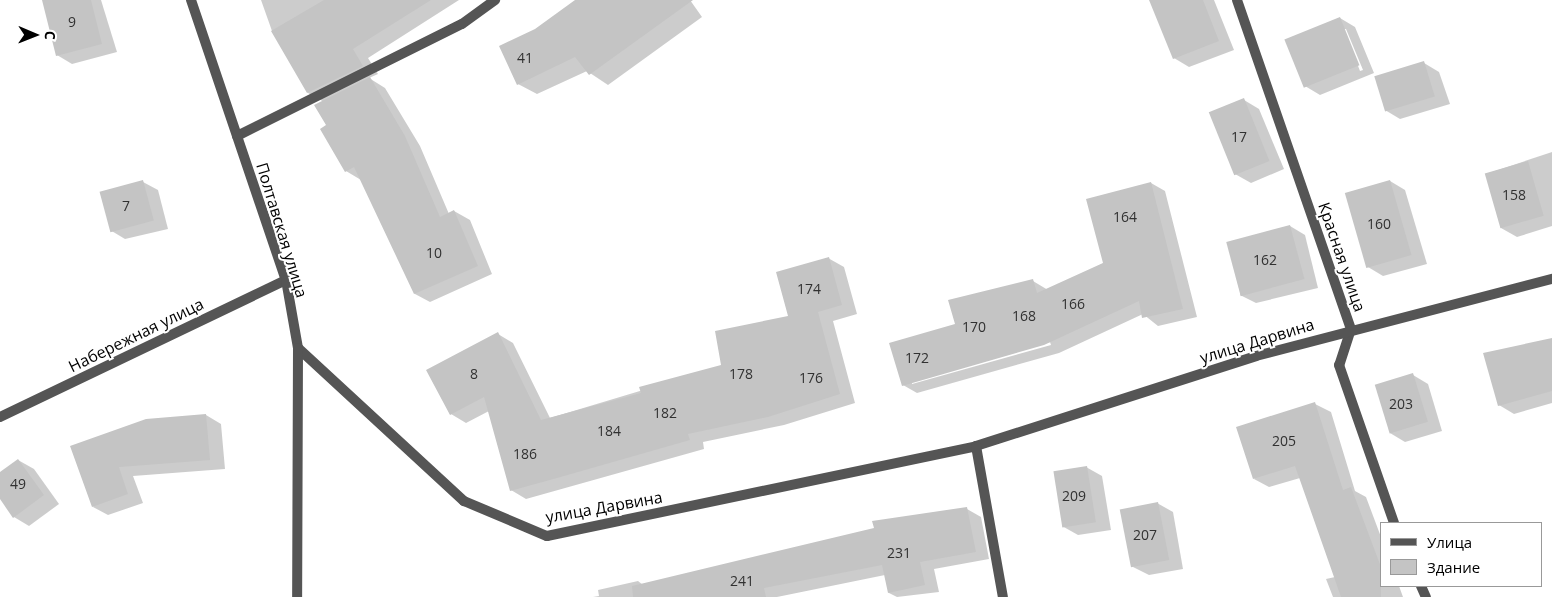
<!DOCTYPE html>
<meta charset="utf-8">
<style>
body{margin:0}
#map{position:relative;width:1552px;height:597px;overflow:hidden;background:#fff;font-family:"Open Sans",sans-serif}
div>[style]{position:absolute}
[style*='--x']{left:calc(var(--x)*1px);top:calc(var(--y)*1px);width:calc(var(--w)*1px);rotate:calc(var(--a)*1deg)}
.shadow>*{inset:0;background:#0003}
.building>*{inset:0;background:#c4c4c4;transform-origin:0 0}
.minor>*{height:10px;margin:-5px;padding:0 5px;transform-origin:5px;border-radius:5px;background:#555}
.tertiary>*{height:10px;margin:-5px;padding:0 5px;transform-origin:5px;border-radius:5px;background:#555}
span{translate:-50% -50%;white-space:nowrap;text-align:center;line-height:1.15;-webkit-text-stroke:4px #fff;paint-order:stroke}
.number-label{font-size:14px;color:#313131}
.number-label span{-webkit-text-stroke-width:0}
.street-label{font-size:16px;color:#000}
.legend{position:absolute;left:1380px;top:522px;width:162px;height:65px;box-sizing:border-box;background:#fff;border:1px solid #999;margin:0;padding:6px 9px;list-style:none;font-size:15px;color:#000}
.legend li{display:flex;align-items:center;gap:10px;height:25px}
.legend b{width:25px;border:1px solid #999}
.north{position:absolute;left:10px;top:10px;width:50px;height:50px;-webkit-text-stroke:4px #fff;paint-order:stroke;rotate:91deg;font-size:14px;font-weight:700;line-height:20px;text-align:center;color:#000}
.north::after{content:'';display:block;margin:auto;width:18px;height:22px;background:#000;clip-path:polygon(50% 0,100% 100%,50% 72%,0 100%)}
</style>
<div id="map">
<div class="shadow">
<i style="clip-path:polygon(43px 0,101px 0,117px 52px,72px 64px,57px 55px)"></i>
<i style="clip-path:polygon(261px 0,459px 0,368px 58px,378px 74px,369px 78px,385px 88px,420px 146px,449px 214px,454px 211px,470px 220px,492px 274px,430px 302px,415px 294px,361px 180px,346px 171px,327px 126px,324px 102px,308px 93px,272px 31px)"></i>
<i style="clip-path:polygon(577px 0,690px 0,702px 17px,608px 85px,587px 71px,537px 94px,518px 84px,536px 30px)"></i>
<i style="clip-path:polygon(1161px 0,1214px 0,1234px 50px,1189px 67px,1174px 58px)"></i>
<i style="clip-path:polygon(evenodd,1340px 18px,1355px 27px,1374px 73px,1320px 95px,1305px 86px,1340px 18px,1344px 29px,1346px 29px,1363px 70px,1360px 71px,1344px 29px)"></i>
<i style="clip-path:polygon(1424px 63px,1439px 72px,1450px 104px,1400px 119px,1385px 110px)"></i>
<i style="clip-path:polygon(1244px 100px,1259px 109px,1284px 169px,1251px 183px,1235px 174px)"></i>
<i style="clip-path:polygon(1552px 152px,1552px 226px,1517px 237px,1501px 228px,1486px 174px)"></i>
<i style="clip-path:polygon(1390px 181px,1405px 190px,1427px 264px,1383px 276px,1368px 267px)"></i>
<i style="clip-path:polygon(143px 182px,158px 190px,168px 229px,125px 239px,110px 230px)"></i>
<i style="clip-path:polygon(evenodd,1151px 183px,1165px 191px,1197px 317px,1158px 326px,1143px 314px,1059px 353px,917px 393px,903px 385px,956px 324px,1033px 281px,1048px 290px,1104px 263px,1151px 183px,1050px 342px,1051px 345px,912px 384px,912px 382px,1050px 342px)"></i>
<i style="clip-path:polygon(1290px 226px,1305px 235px,1318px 288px,1256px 303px,1240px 295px)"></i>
<i style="clip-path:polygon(828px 258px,844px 267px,857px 314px,833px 321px,855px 403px,784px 425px,703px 442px,704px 449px,526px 499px,511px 490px,489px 411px,466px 423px,451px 414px,498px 334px,513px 343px,550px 418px,723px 366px,789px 317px)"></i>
<i style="clip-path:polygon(1552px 339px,1552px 403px,1514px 414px,1499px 405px,1484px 354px)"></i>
<i style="clip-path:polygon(1413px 375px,1428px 384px,1442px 431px,1405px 442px,1390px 433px)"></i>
<i style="clip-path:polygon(1315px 404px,1331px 412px,1355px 491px,1366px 497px,1381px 537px,1381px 586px,1399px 586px,1403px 597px,1333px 597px,1326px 579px,1335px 577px,1300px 478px,1269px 487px,1254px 479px)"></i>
<i style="clip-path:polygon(206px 415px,221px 424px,225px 469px,133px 476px,143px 503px,108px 515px,93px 507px,147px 420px)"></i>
<i style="clip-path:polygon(18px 460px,34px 469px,59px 504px,29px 526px,14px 517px,0 497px,0 474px)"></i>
<i style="clip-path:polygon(1086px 467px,1102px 476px,1111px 530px,1078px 535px,1062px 526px)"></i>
<i style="clip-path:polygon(1157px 503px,1173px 512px,1183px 569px,1149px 575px,1133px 567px)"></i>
<i style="clip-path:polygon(967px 509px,981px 517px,989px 559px,934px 569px,939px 592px,897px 597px,889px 593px,885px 575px,777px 597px,593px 597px,599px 596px,598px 590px,638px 581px,643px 585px,875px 529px,873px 522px)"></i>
</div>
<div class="building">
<i style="clip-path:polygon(42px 0,91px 0,102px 44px,56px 56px)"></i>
<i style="clip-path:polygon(324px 0,431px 0,353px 49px,363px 66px,307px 93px,271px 31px)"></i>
<i style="clip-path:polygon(575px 0,693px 0,589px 75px,575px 57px,517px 85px,499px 46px,535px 29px)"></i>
<i style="clip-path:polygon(1149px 0,1203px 0,1219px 41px,1173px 59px)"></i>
<i style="left:1340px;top:17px;width:52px;height:60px;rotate:68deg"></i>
<i style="left:1424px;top:61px;width:37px;height:52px;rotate:73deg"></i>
<i style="clip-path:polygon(370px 77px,405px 136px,440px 217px,454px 210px,478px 266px,414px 294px,354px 167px,345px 172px,320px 129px,326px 125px,314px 105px)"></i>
<i style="left:1244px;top:98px;width:68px;height:38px;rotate:68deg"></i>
<i style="left:1528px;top:161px;width:57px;height:45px;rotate:74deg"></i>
<i style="left:143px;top:180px;width:42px;height:45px;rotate:75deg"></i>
<i style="left:1390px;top:180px;width:78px;height:47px;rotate:74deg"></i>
<i style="clip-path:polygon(1151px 182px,1183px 309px,1142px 318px,1139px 301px,1044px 345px,902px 386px,889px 343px,955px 324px,948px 300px,1033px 279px,1037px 293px,1103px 263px,1086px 199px)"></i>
<i style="left:1290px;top:225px;width:56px;height:66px;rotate:75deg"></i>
<i style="clip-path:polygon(829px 257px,842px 305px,818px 312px,840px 394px,768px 417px,688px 434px,690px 440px,557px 478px,510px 491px,484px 397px,450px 415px,426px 370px,498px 332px,541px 420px,641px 393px,639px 387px,721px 365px,715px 331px,788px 316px,776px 272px)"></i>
<i style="clip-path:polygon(1552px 338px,1552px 391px,1498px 406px,1483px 353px)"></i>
<i style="left:1413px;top:373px;width:51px;height:40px;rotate:73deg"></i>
<i style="clip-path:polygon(1315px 402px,1343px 490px,1351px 487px,1381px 567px,1381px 597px,1341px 597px,1295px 466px,1253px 479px,1236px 427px)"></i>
<i style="clip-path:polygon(206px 414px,210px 460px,119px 467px,128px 494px,92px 507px,70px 446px,146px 419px)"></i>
<i style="clip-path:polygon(18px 459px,44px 495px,13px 518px,0 499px,0 472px)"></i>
<i style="left:1087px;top:466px;width:57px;height:34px;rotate:81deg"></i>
<i style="left:1158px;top:502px;width:59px;height:39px;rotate:79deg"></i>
<i style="clip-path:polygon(967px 507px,976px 552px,920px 562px,925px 585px,888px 593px,882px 565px,764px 588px,766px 597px,633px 597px,632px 586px,874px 528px,872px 521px)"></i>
</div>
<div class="minor">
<i style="--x:1237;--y:0;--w:348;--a:70.9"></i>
<i style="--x:1351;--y:329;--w:38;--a:108"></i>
<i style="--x:1339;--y:365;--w:167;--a:70.8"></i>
<i style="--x:237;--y:136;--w:251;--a:-26.5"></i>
<i style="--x:462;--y:24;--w:41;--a:-36"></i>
<i style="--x:298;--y:348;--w:226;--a:42.7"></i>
<i style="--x:464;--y:501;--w:90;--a:22.9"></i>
<i style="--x:547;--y:536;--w:438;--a:-11.8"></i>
<i style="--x:976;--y:446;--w:294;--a:-17.8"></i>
<i style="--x:1256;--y:356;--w:306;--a:-14.6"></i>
<i style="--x:0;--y:417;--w:317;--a:-25.6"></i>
<i style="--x:976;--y:446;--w:153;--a:79.9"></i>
<i style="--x:1421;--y:586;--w:12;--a:66"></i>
</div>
<div class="tertiary">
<i style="--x:191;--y:0;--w:296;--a:71.3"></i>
<i style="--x:286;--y:280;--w:69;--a:80"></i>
<i style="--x:298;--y:348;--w:249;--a:90.2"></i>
</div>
<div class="number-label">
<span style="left:72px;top:22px">9</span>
<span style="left:525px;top:58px">41</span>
<span style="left:1239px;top:137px">17</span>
<span style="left:1514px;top:195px">158</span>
<span style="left:126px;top:206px">7</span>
<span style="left:1125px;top:217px">164</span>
<span style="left:1379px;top:224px">160</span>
<span style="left:434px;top:253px">10</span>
<span style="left:1265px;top:260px">162</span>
<span style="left:809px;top:289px">174</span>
<span style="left:1073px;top:304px">166</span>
<span style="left:1024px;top:316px">168</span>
<span style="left:974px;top:327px">170</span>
<span style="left:917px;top:358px">172</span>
<span style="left:474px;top:374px">8</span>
<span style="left:741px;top:374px">178</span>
<span style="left:811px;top:378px">176</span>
<span style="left:1401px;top:404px">203</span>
<span style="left:665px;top:413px">182</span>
<span style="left:609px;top:431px">184</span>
<span style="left:1284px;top:441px">205</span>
<span style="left:525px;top:454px">186</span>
<span style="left:18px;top:484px">49</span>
<span style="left:1074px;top:496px">209</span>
<span style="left:1145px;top:535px">207</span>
<span style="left:899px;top:553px">231</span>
<span style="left:742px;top:581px">241</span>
</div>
<div class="street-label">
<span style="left:282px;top:230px;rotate:73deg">Полтавская улица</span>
<span style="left:1342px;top:257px;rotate:71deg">Красная улица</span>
<span style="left:136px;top:335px;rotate:-26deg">Набережная улица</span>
<span style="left:1257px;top:341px;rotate:-17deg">улица Дарвина</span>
<span style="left:604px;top:507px;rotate:-10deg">улица Дарвина</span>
</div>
<ul class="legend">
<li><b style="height:6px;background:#555"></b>Улица</li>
<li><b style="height:14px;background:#c4c4c4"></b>Здание</li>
</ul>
<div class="north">С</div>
</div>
